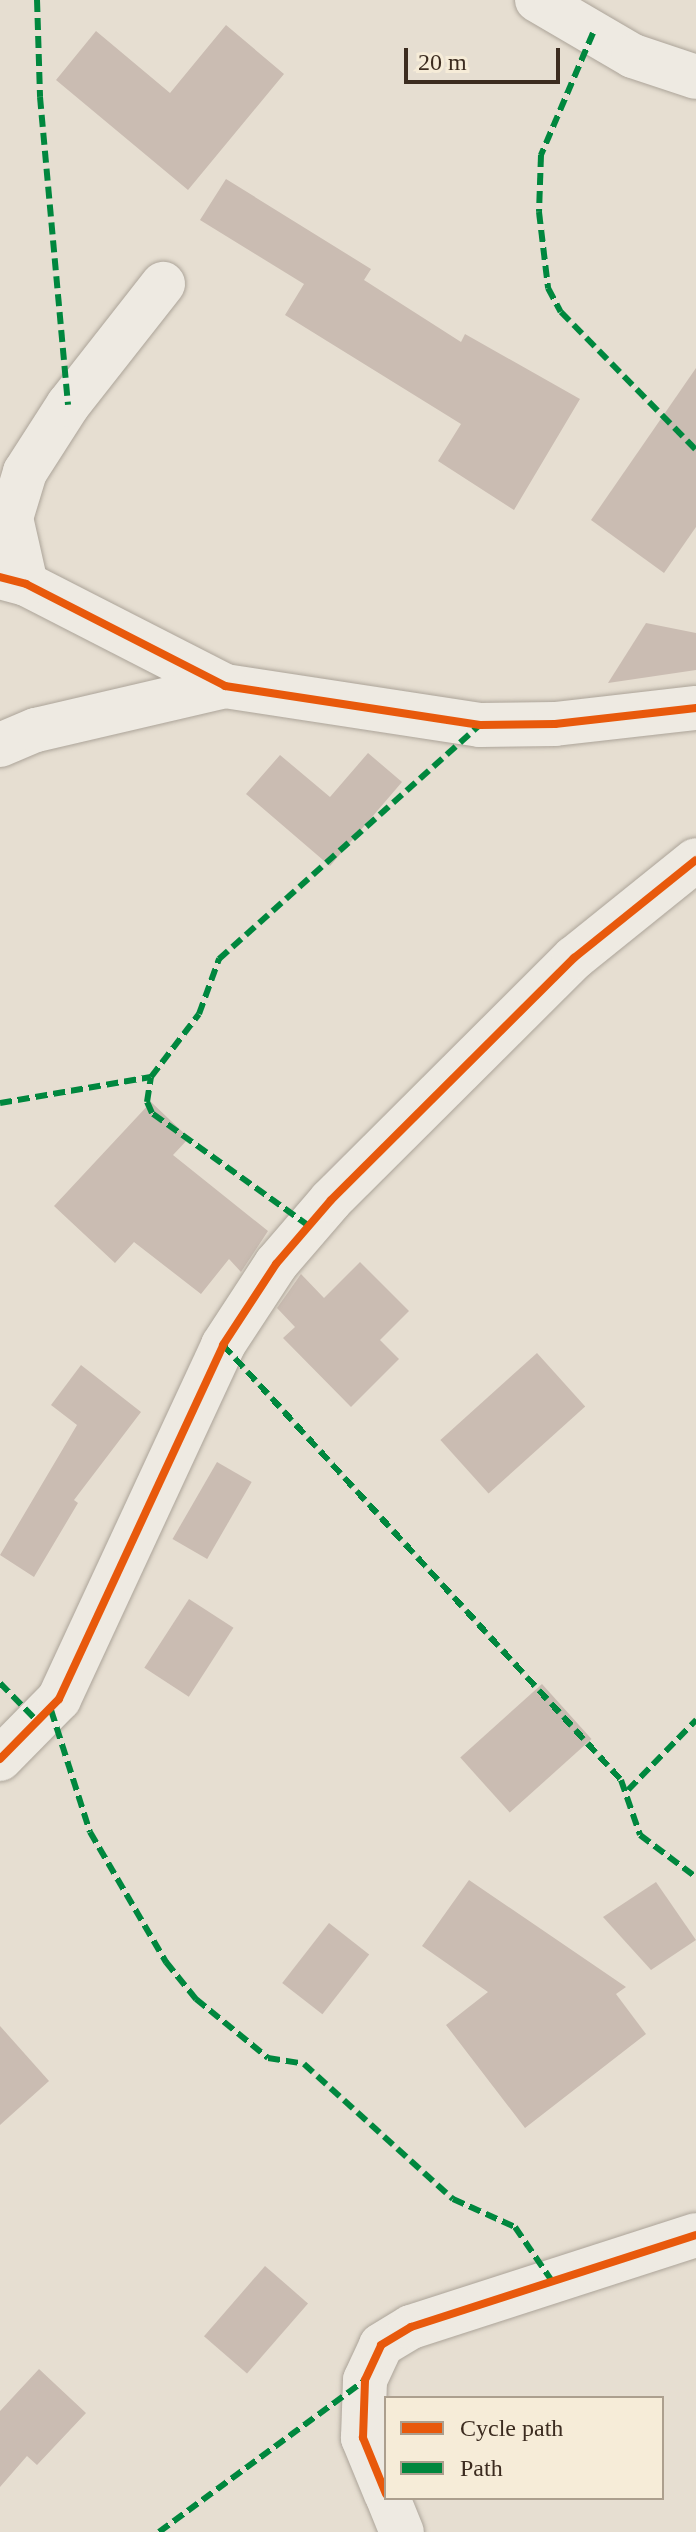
<!DOCTYPE html>
<style>
body{margin:0}
#map{position:relative;width:696px;height:2532px;overflow:hidden;background:#e6ded1;font-family:"Times New Roman",serif}
div>[style]{position:absolute}
[style*='--x']{left:calc(var(--x)*1px);top:calc(var(--y)*1px);width:calc(var(--w)*1px);rotate:calc(var(--a)*1deg)}
.building>*{inset:0;background:#cabcb2;transform-origin:0 0}
.roads{filter:drop-shadow(0 0 2px #aca499) drop-shadow(0 0 2px #aca499)}
.street>*{height:44px;margin:-22px;padding:0 22px;transform-origin:22px;border-radius:22px;background:#eeeae2}
.quiet>*{height:6px;margin-top:-3px;transform-origin:0;background:repeating-linear-gradient(90deg,#00873e 0 12px,transparent 0 18px)}
.cycleway>*{height:8px;margin:-4px;padding:0 4px;transform-origin:4px;border-radius:4px;background:#e8590c}
span{translate:-50% -50%;white-space:nowrap;text-align:center;line-height:1.15;-webkit-text-stroke:6px #f6ecd8;paint-order:stroke}
.legend{position:absolute;left:384px;top:2396px;width:280px;height:104px;box-sizing:border-box;background:#f6ecd8;border:2px solid #ac9f8e;margin:0;padding:10px 14px;list-style:none;font-size:24px;color:#3c2c20}
.legend li{display:flex;align-items:center;gap:16px;height:40px}
.legend b{width:40px;border:2px solid #ac9f8e}
.scale{position:absolute;left:404px;top:48px;width:156px;height:36px;box-sizing:border-box;border:4px solid #3c2c20;border-top:0;padding-left:10px;font-size:24px;line-height:28px;white-space:nowrap;color:#3c2c20;-webkit-text-stroke:6px #f6ecd8;paint-order:stroke}
</style>
<div id="map">
<div class="building">
<i style="clip-path:polygon(226px 25px,284px 74px,188px 190px,56px 80px,96px 31px,170px 93px)"></i>
<i style="clip-path:polygon(226px 179px,371px 269px,364px 280px,461px 342px,465px 334px,580px 399px,514px 510px,438px 461px,461px 424px,285px 315px,304px 284px,200px 220px)"></i>
<i style="clip-path:polygon(696px 368px,696px 527px,664px 573px,591px 520px)"></i>
<i style="clip-path:polygon(646px 623px,696px 633px,696px 670px,608px 683px)"></i>
<i style="clip-path:polygon(368px 753px,402px 782px,330px 866px,246px 794px,280px 755px,330px 797px)"></i>
<i style="clip-path:polygon(151px 1102px,189px 1138px,173px 1155px,268px 1231px,241px 1272px,229px 1259px,201px 1294px,134px 1242px,115px 1263px,54px 1206px)"></i>
<i style="clip-path:polygon(360px 1262px,409px 1311px,380px 1340px,399px 1359px,351px 1407px,283px 1338px,295px 1327px,277px 1308px,301px 1274px,324px 1298px)"></i>
<i style="left:537px;top:1353px;width:72px;height:130px;rotate:48deg"></i>
<i style="clip-path:polygon(81px 1365px,141px 1412px,74px 1500px,78px 1503px,34px 1577px,0 1555px,77px 1425px,51px 1405px)"></i>
<i style="left:217px;top:1462px;width:40px;height:89px;rotate:30deg"></i>
<i style="left:189px;top:1599px;width:53px;height:82px;rotate:33deg"></i>
<i style="left:542px;top:1684px;width:74px;height:110px;rotate:48deg"></i>
<i style="clip-path:polygon(469px 1880px,626px 1987px,616px 1994px,646px 2034px,525px 2128px,446px 2025px,488px 1992px,422px 1946px)"></i>
<i style="clip-path:polygon(656px 1882px,696px 1940px,651px 1970px,603px 1917px)"></i>
<i style="left:329px;top:1923px;width:51px;height:76px;rotate:38deg"></i>
<i style="clip-path:polygon(0 2026px,49px 2081px,0 2125px)"></i>
<i style="left:265px;top:2266px;width:57px;height:93px;rotate:41deg"></i>
<i style="clip-path:polygon(39px 2369px,86px 2413px,37px 2465px,27px 2456px,0 2487px,0 2411px)"></i>
</div>
<div class="roads">
<div class="street">
<i style="--x:537;--y:0;--w:111;--a:30.3"></i>
<i style="--x:633;--y:56;--w:66;--a:18.4"></i>
<i style="--x:0;--y:577;--w:27;--a:15"></i>
<i style="--x:26;--y:584;--w:224;--a:27.1"></i>
<i style="--x:225;--y:686;--w:258;--a:8.7"></i>
<i style="--x:480;--y:725;--w:75;--a:-0.8"></i>
<i style="--x:555;--y:724;--w:142;--a:-6.5"></i>
<i style="--x:26;--y:584;--w:68;--a:-102.8"></i>
<i style="--x:11;--y:518;--w:48;--a:-73.1"></i>
<i style="--x:25;--y:472;--w:80;--a:-57.3"></i>
<i style="--x:68;--y:405;--w:154;--a:-51.9"></i>
<i style="--x:0;--y:745;--w:39;--a:-23"></i>
<i style="--x:36;--y:730;--w:194;--a:-13.1"></i>
<i style="--x:0;--y:1759;--w:84;--a:-45.5"></i>
<i style="--x:59;--y:1699;--w:390;--a:-65.1"></i>
<i style="--x:223;--y:1345;--w:97;--a:-56.8"></i>
<i style="--x:276;--y:1264;--w:84;--a:-49.3"></i>
<i style="--x:331;--y:1200;--w:343;--a:-44.9"></i>
<i style="--x:574;--y:958;--w:156;--a:-38.8"></i>
<i style="--x:386;--y:2494;--w:61;--a:-112.3"></i>
<i style="--x:363;--y:2438;--w:58;--a:-88"></i>
<i style="--x:365;--y:2380;--w:38;--a:-65"></i>
<i style="--x:381;--y:2345;--w:35;--a:-31"></i>
<i style="--x:411;--y:2327;--w:299;--a:-17.9"></i>
<i style="--x:388;--y:2498;--w:37;--a:68"></i>
</div>
</div>
<div class="quiet">
<i style="--x:37;--y:0;--w:97;--a:88.2"></i>
<i style="--x:40;--y:97;--w:309;--a:84.8"></i>
<i style="--x:593;--y:33;--w:133;--a:113.1"></i>
<i style="--x:541;--y:155;--w:57;--a:92"></i>
<i style="--x:539;--y:212;--w:77;--a:83.2"></i>
<i style="--x:548;--y:288;--w:27;--a:62"></i>
<i style="--x:561;--y:312;--w:193;--a:45.6"></i>
<i style="--x:0;--y:1103;--w:153;--a:-9.8"></i>
<i style="--x:309;--y:1226;--w:193;--a:-144.3"></i>
<i style="--x:152;--y:1113;--w:12;--a:-114"></i>
<i style="--x:147;--y:1102;--w:25;--a:-81"></i>
<i style="--x:151;--y:1077;--w:79;--a:-52.7"></i>
<i style="--x:199;--y:1014;--w:59;--a:-70"></i>
<i style="--x:219;--y:959;--w:351;--a:-41.9"></i>
<i style="--x:223;--y:1345;--w:590;--a:47.54"></i>
<i style="--x:621;--y:1780;--w:58;--a:70.9"></i>
<i style="--x:640;--y:1835;--w:70;--a:36.9"></i>
<i style="--x:0;--y:1683;--w:54;--a:45.7"></i>
<i style="--x:51;--y:1710;--w:128;--a:72.3"></i>
<i style="--x:90;--y:1832;--w:151;--a:59.7"></i>
<i style="--x:166;--y:1962;--w:48;--a:51"></i>
<i style="--x:196;--y:1999;--w:93;--a:39.3"></i>
<i style="--x:268;--y:2058;--w:36;--a:9"></i>
<i style="--x:304;--y:2064;--w:201;--a:42.2"></i>
<i style="--x:453;--y:2199;--w:68;--a:24.3"></i>
<i style="--x:515;--y:2227;--w:65;--a:55.6"></i>
<i style="--x:628;--y:1790;--w:98;--a:-45.8"></i>
<i style="--x:159;--y:2532;--w:256;--a:-36.4"></i>
</div>
<div class="cycleway">
<i style="--x:0;--y:577;--w:27;--a:15"></i>
<i style="--x:26;--y:584;--w:224;--a:27.1"></i>
<i style="--x:225;--y:686;--w:258;--a:8.7"></i>
<i style="--x:480;--y:725;--w:75;--a:-0.8"></i>
<i style="--x:555;--y:724;--w:142;--a:-6.5"></i>
<i style="--x:0;--y:1759;--w:84;--a:-45.5"></i>
<i style="--x:59;--y:1699;--w:390;--a:-65.1"></i>
<i style="--x:223;--y:1345;--w:97;--a:-56.8"></i>
<i style="--x:276;--y:1264;--w:84;--a:-49.3"></i>
<i style="--x:331;--y:1200;--w:343;--a:-44.9"></i>
<i style="--x:574;--y:958;--w:156;--a:-38.8"></i>
<i style="--x:386;--y:2494;--w:61;--a:-112.3"></i>
<i style="--x:363;--y:2438;--w:58;--a:-88"></i>
<i style="--x:365;--y:2380;--w:38;--a:-65"></i>
<i style="--x:381;--y:2345;--w:35;--a:-31"></i>
<i style="--x:411;--y:2327;--w:299;--a:-17.9"></i>
</div>
<ul class="legend">
<li><b style="height:10px;background:#e8590c"></b>Cycle path</li>
<li><b style="height:10px;background:#00873e"></b>Path</li>
</ul>
<div class="scale">20 m</div>
</div>
